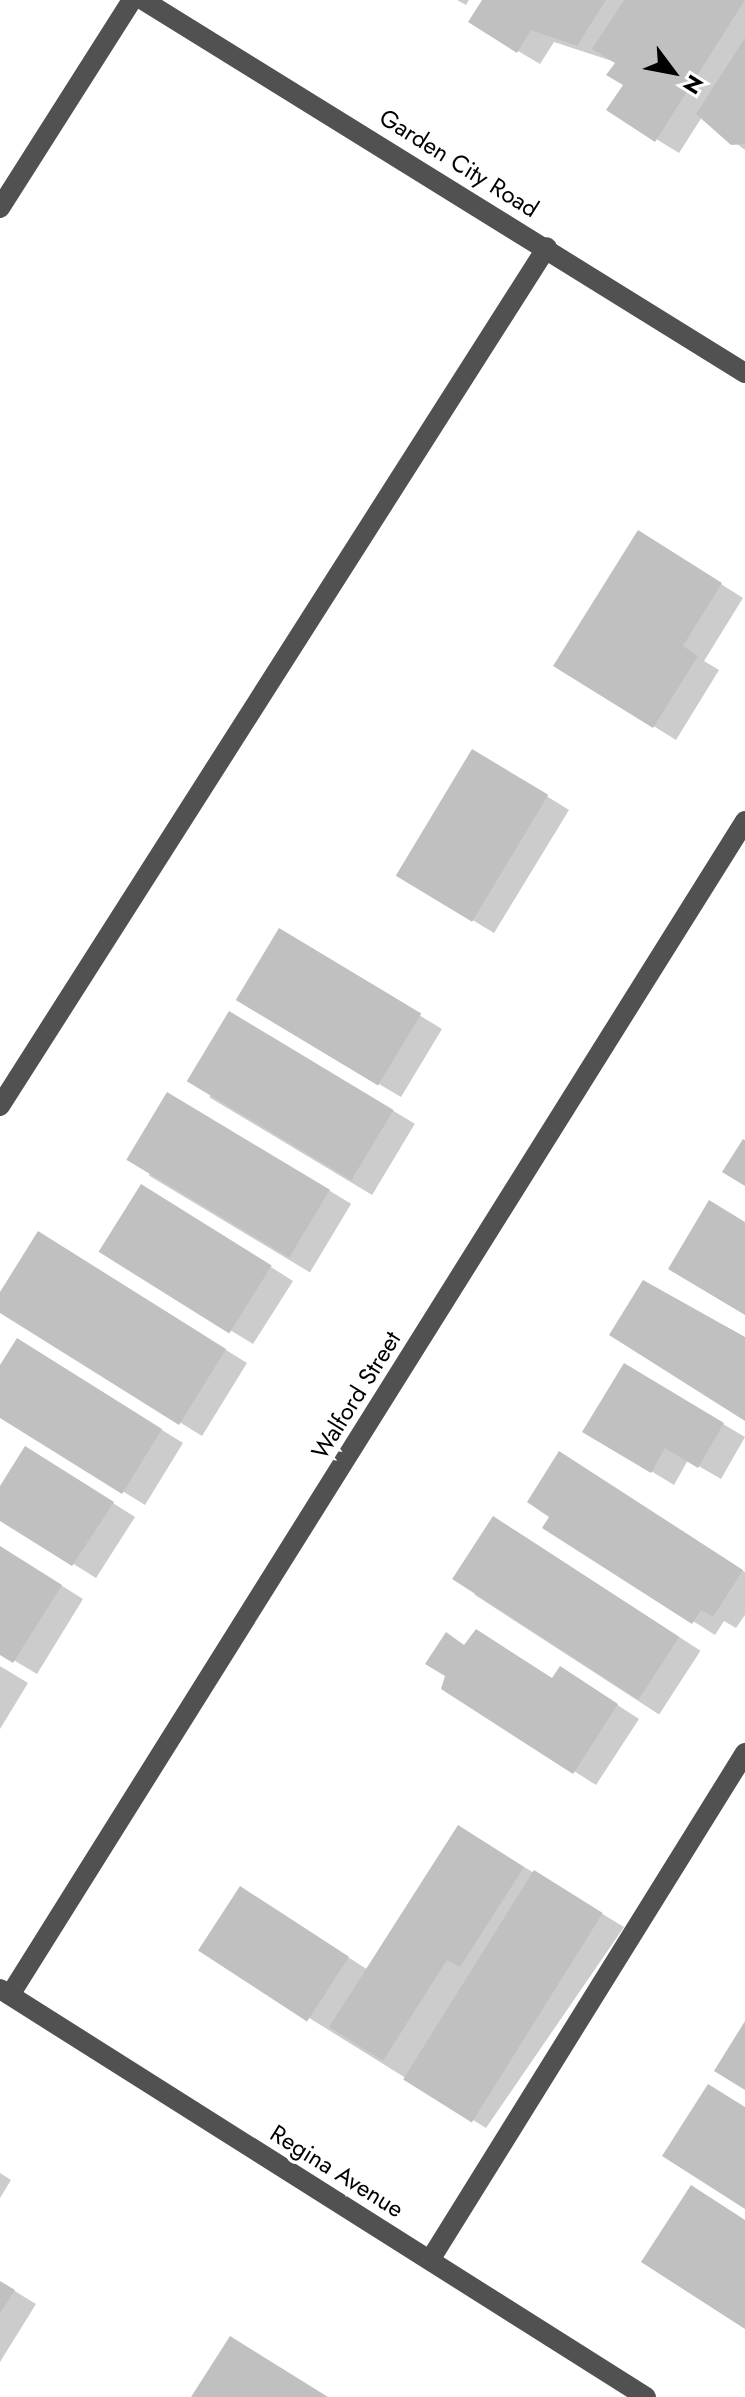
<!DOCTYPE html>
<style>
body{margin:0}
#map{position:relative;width:745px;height:2397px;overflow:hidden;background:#fff;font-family:Jost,sans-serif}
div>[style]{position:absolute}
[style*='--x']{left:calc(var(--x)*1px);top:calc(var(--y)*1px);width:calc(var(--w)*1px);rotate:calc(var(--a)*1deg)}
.shadow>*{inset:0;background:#0003;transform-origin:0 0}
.building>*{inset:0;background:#c0c0c0;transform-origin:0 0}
.minor>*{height:20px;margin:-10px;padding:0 10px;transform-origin:10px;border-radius:10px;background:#515151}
span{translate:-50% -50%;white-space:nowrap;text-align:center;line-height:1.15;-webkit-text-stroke:7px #fff;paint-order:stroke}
.street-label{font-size:24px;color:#000}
.north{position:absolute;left:633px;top:32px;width:80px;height:80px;-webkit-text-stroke:6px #fff;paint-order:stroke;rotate:122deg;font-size:22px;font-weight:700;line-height:32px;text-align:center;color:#000}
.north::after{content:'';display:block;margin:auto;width:28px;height:36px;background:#000;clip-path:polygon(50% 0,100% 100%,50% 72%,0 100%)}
</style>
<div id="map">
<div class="shadow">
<i style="clip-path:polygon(457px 0,469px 0,466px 5px)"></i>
<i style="clip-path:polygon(484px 0,745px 0,745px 150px,702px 117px,679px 153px,609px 110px,626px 85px,618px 63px,554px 42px,540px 64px,518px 51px)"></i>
<i style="clip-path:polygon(661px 546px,743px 598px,704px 661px,719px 670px,676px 740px,556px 665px)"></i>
<i style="clip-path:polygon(495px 764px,569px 810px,494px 933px,397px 874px)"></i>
<i style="clip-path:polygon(302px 944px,442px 1029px,401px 1097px,379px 1084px)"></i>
<i style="left:252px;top:1026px;width:190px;height:83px;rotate:31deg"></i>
<i style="left:190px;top:1107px;width:188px;height:80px;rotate:31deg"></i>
<i style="clip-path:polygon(164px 1199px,293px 1281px,253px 1344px,101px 1251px)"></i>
<i style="clip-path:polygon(61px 1247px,247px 1363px,202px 1436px,0 1311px,0 1296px)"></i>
<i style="clip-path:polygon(40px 1354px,183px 1443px,145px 1505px,0 1415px,0 1369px)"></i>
<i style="clip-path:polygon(625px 1366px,745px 1437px,721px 1479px,688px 1460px,674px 1485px,585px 1431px)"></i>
<i style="clip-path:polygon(48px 1462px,135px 1517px,96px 1578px,0 1518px,0 1490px)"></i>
<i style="clip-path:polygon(582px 1467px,745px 1572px,745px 1615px,736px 1628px,724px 1621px,715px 1635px,545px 1527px)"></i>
<i style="left:516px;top:1531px;width:220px;height:76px;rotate:33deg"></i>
<i style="clip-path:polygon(0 1547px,83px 1599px,37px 1674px,0 1652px)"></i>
<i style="clip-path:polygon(466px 1646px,553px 1680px,582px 1682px,639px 1719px,596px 1785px,443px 1688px)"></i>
<i style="clip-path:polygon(0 1666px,28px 1683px,0 1729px)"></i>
<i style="clip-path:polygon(481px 1841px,624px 1927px,486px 2128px,200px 1950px,263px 1902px,368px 1970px)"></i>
<i style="clip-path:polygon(0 2173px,11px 2180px,0 2198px)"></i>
<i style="clip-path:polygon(0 2282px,36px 2304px,0 2362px)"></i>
</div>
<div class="building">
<i style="clip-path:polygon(482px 0,606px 0,577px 46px,531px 30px,517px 53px,468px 22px)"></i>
<i style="clip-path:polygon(624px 0,745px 0,655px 142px,606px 110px,623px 85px,606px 75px,615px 63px,592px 49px)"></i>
<i style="clip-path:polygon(745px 38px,745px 144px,731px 145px,696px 114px)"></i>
<i style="clip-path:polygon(638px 530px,722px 583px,683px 646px,698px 656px,653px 728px,553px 666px)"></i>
<i style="left:472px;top:749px;width:89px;height:148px;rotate:31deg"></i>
<i style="left:279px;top:928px;width:166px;height:84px;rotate:31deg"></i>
<i style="left:229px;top:1011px;width:192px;height:82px;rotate:31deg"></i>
<i style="left:167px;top:1092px;width:190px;height:79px;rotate:31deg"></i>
<i style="clip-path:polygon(743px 1139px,745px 1140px,745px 1186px,722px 1172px)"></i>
<i style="left:141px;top:1184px;width:154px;height:80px;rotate:32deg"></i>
<i style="clip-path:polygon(709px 1200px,745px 1222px,745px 1315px,668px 1269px)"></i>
<i style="clip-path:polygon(38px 1231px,226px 1349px,179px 1425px,0 1313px,0 1292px)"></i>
<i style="clip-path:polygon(643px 1280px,745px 1337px,745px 1421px,609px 1335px)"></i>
<i style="clip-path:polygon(17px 1338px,162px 1429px,122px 1494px,0 1418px,0 1365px)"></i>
<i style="clip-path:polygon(624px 1363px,724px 1423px,698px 1468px,665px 1448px,651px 1473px,582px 1432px)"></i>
<i style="clip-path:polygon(25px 1446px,114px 1502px,72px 1566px,0 1521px,0 1486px)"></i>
<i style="clip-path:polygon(559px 1451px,743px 1570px,713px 1617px,701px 1610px,692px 1624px,542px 1528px,549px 1517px,527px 1502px)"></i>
<i style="left:493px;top:1516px;width:222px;height:75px;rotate:33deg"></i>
<i style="clip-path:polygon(0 1546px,62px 1585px,13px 1663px,0 1655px)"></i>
<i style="clip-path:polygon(476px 1629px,552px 1678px,560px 1666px,618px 1704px,573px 1774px,441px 1689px,445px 1676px,425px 1664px,446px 1632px,464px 1645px)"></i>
<i style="clip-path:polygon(458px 1825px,524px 1867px,460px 1967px,447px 1960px,383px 2061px,329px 2027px)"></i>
<i style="left:534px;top:1870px;width:81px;height:247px;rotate:32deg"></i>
<i style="left:240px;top:1886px;width:130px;height:77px;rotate:33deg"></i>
<i style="clip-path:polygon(745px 2021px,745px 2090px,714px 2071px)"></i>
<i style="clip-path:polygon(708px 2084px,745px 2107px,745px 2209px,662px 2156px)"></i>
<i style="clip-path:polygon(691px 2185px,745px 2220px,745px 2329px,641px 2262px)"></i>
<i style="clip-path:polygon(0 2281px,15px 2290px,0 2313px)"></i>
<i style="clip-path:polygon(230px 2336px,328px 2397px,191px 2397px)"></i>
</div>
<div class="minor">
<i style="--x:143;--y:0;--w:708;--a:31.78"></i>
<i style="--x:0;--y:208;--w:246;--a:-57.6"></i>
<i style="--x:0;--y:1106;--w:1018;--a:-57.51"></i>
<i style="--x:0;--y:1989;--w:764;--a:32.28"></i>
<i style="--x:10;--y:1995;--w:1385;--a:-57.95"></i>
<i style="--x:430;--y:2260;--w:597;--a:-58.15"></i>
</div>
<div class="street-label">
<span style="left:459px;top:163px;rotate:32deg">Garden City Road</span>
<span style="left:356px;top:1395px;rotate:-58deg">Walford Street</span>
<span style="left:337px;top:2171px;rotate:32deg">Regina Avenue</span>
</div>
<div class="north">N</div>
</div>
